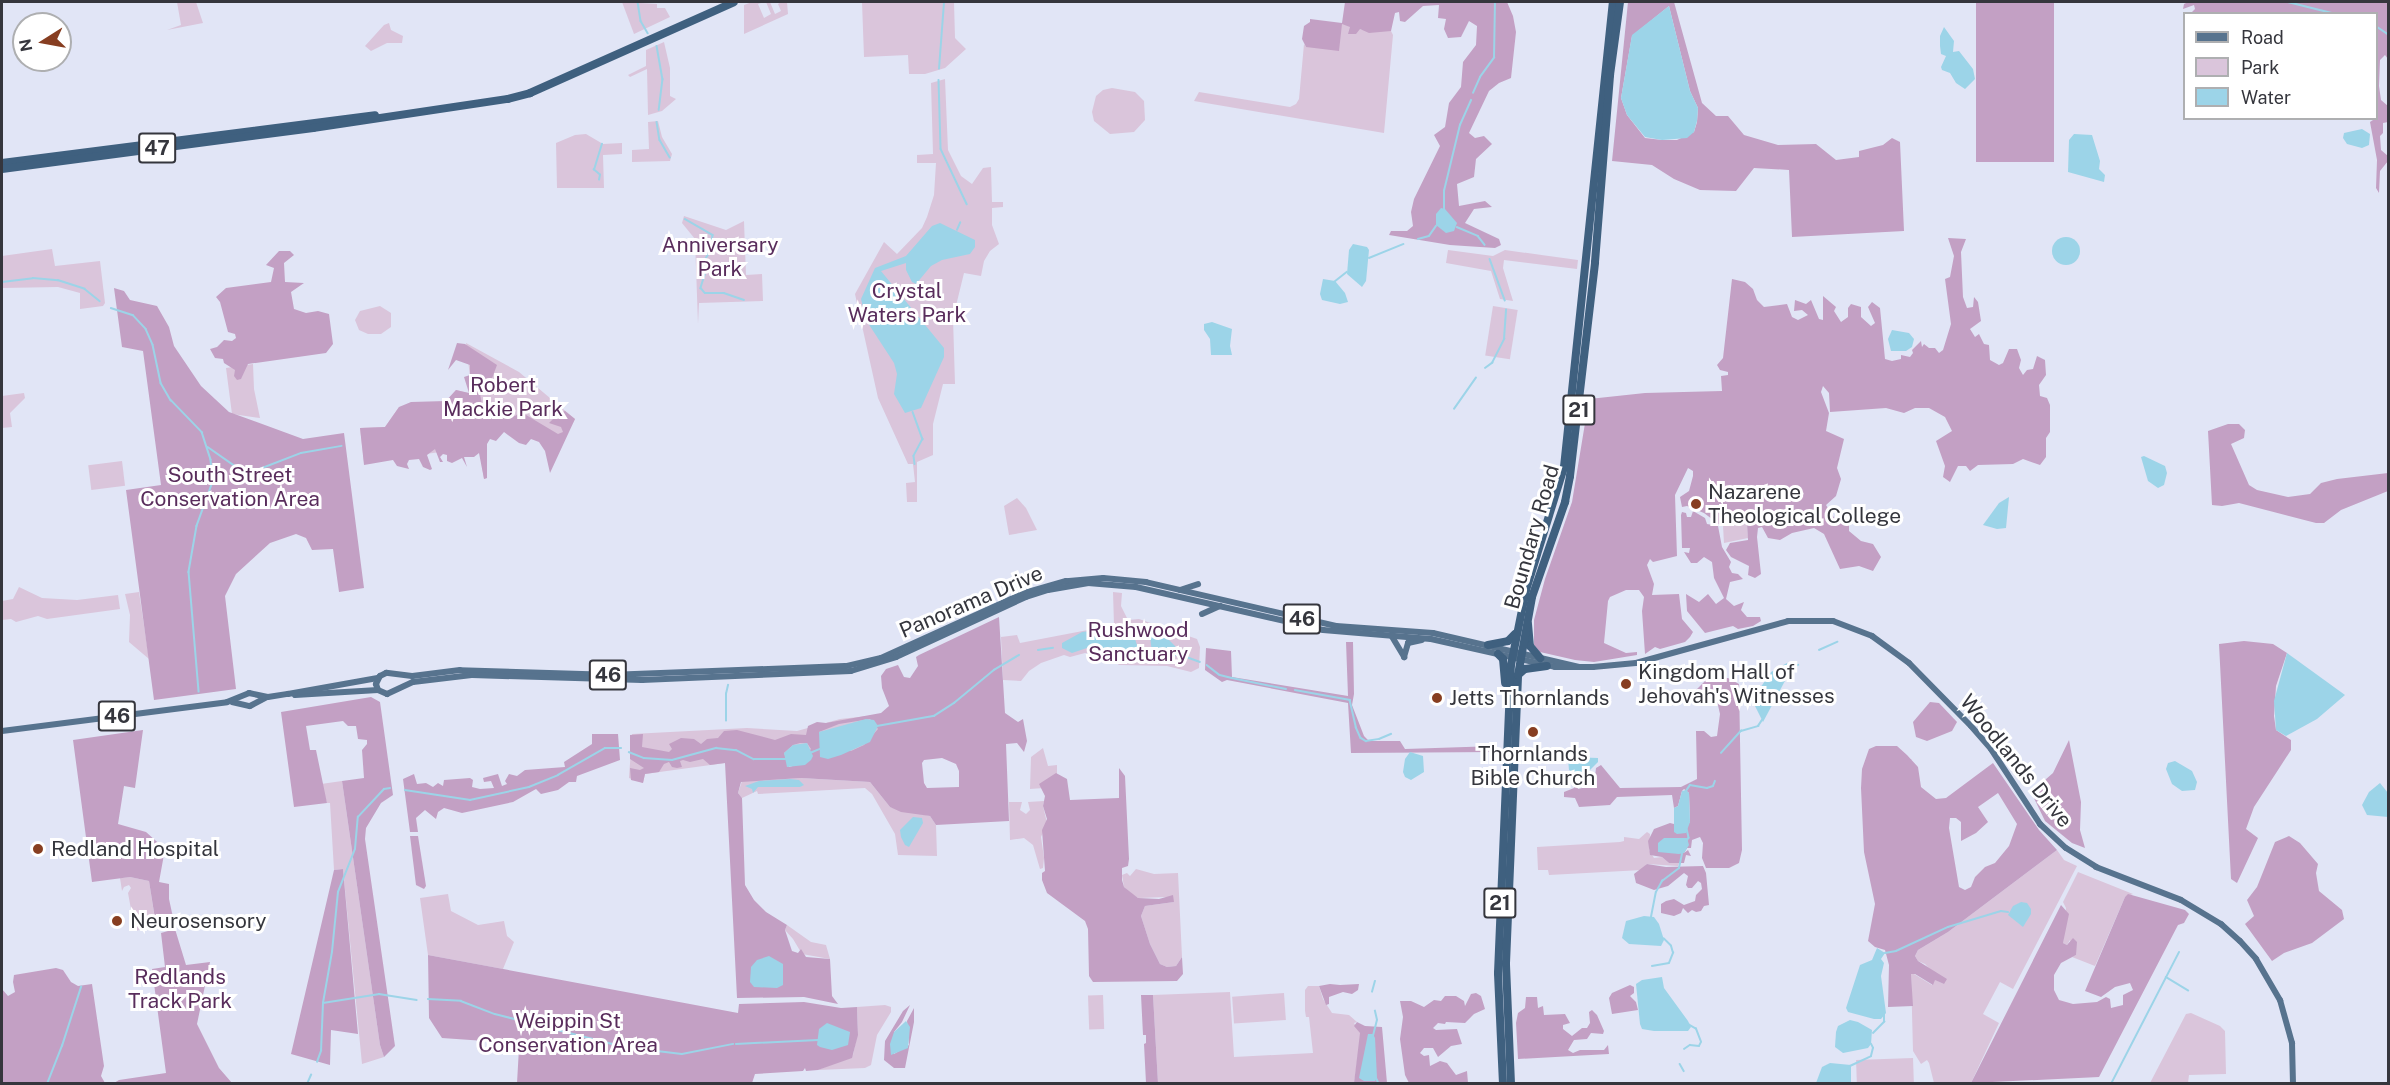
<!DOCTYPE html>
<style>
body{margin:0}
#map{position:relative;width:2390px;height:1085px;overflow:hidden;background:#e1e5f6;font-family:"Public Sans",sans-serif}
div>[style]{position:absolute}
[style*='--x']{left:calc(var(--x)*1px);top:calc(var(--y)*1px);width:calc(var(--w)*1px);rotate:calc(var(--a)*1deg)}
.green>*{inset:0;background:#dac5db;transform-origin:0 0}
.forest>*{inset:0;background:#c3a0c4;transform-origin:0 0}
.water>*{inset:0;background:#9cd4e8}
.round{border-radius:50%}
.stream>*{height:1.5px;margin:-0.75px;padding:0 0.75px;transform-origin:0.75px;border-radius:0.75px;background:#9cd4e8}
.major>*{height:6px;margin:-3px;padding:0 3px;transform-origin:3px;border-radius:3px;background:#57738e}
.highway>*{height:8px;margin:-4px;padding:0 4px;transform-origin:4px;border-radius:4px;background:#3f607f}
.dots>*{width:16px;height:16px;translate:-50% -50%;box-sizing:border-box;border:3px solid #fff;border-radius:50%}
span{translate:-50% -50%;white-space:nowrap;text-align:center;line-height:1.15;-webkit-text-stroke:6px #fff;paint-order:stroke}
.shield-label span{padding:2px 4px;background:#fff;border:2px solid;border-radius:4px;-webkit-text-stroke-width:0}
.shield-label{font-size:20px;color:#35363d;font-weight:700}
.park-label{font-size:21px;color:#592d5c}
.poi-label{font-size:21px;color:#35363d}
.left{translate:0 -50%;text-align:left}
.street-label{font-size:21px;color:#35363d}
.frame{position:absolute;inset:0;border:3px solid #35363d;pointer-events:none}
.legend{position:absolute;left:2183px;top:12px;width:195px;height:108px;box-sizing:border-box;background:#fff;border:2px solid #aeafb1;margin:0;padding:8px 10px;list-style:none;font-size:18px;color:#35363d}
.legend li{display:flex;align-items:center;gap:12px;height:30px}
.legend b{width:30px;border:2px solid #aeafb1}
.north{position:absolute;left:12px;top:12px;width:60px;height:60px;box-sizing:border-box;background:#fff;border:2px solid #aeafb1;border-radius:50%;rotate:259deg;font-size:16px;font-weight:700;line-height:24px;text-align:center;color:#35363d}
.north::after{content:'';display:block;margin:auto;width:21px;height:27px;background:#873e21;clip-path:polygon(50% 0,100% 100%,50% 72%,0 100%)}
</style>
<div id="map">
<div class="green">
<i style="clip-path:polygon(177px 2px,196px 2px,203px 23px,167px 30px,181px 25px)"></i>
<i style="clip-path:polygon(622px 2px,657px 4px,657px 8px,665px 8px,670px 17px,634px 34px)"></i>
<i style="clip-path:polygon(752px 2px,764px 2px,758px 4px,764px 18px,771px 14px,766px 2px,770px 2px,775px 14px,781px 11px,778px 4px,781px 2px,787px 2px,788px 14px,744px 34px,744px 5px)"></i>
<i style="clip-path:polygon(862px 2px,954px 2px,955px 38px,966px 49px,945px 68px,925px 74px,909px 74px,908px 55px,864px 57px)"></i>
<i style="clip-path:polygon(389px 23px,391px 30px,403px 36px,402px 43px,387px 43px,371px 51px,365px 46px,384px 25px)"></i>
<i style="clip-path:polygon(1342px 23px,1363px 30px,1391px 31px,1393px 35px,1384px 133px,1194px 101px,1199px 92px,1290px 107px,1296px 104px,1299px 99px,1304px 44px,1306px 47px)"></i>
<i style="clip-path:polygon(664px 42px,670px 68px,670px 96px,676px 99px,662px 111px,648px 115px,647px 69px,630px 77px,628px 75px,646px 66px,646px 50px)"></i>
<i style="clip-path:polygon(945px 79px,948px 150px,961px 176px,972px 184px,983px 168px,991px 167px,992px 202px,1003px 202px,1003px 207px,992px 208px,992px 225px,999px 244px,990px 251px,984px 261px,981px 276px,964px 273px,953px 318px,955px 384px,943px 384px,933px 424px,933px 455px,917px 462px,917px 502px,907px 502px,906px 483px,915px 482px,913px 464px,908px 464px,878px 398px,855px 294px,884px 242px,897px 254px,922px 228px,927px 217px,934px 195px,936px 163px,917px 163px,917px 155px,933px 154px,931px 83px)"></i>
<i style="clip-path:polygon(1112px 88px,1135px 92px,1144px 101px,1145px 120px,1134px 132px,1110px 134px,1094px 121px,1092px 112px,1096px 96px,1103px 90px)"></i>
<i style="clip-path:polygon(658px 121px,662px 137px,672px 154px,670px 161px,632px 162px,632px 150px,649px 149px,648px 122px)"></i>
<i style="clip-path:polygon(586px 134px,603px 144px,622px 143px,622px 154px,603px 155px,604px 188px,557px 188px,556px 143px,575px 135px)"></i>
<i style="clip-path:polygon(684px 216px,726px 230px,744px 221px,746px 275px,762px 274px,763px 301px,699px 303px,698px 324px,695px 239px,682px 223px)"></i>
<i style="clip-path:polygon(52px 249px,55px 266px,100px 261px,105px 303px,103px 306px,80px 309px,80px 293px,58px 287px,2px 288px,2px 256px)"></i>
<i style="clip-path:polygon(1448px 250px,1493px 256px,1505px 250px,1578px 260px,1577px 269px,1504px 260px,1503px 268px,1513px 301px,1500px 299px,1491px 271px,1446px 263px)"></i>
<i style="clip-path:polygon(380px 306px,391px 313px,391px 327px,381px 334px,368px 334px,359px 330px,355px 320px,360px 311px)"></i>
<i style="left:1493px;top:306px;width:25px;height:50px;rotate:9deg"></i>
<i style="clip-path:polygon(466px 343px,519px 372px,575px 419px,560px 447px,484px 424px,487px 478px,484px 479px,479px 447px,364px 462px,360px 428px,385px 427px,399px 407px,446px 401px,456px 390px,472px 394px)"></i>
<i style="clip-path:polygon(253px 364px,254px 389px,260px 418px,232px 414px,226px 368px)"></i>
<i style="clip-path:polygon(24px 393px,25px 398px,10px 413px,12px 427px,2px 428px,2px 396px)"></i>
<i style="left:122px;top:461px;width:25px;height:34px;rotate:83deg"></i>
<i style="clip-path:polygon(1017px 498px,1026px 508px,1037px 530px,1009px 535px,1004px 506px)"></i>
<i style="clip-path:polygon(1747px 524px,1748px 538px,1724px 543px,1723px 526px)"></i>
<i style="clip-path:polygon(19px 587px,42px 598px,77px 600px,118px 595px,120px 609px,47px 619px,38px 616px,16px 622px,11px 619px,2px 620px,2px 601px,13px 599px)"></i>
<i style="clip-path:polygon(139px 592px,149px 659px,129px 642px,130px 615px,125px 594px)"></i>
<i style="clip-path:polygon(1113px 592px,1122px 593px,1121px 606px,1128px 620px,1139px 619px,1197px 639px,1200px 647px,1199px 668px,1191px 672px,1167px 666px,1119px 665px,1107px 655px,1085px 653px,1070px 657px,1064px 655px,1041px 663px,1029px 671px,1021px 681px,1003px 680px,1001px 637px,1017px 635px,1020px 643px,1114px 625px)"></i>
<i style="clip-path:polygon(877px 715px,884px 768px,725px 763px,645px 774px,643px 783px,629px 778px,632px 734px,747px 728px,797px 731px,840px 719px)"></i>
<i style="clip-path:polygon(1043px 748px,1048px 766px,1057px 765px,1057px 776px,1044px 788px,1030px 789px,1031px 757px)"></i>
<i style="clip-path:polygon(801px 778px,870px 782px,890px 807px,930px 816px,936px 825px,937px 856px,898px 855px,895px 834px,872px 794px,865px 788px,758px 794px,757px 791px,742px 798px,738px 793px,742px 781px)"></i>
<i style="clip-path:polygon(342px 781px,380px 1045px,384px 1057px,362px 1064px,343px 869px,334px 870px,330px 803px,327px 803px,321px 784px)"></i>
<i style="clip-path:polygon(1044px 801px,1043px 806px,1047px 823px,1041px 837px,1044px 858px,1043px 868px,1040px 869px,1033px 845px,1024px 838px,1010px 840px,1009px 802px,1022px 802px,1020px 810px,1026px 814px,1030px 810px,1028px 802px)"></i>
<i style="clip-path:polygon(1647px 832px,1650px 834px,1649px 850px,1654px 858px,1662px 857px,1669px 863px,1679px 863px,1678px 866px,1647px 864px,1642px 870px,1549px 875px,1548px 870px,1538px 870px,1537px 847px,1620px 842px,1624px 841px,1624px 837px,1639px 839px)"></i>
<i style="clip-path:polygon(2057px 850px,2064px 860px,2077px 866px,2013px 989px,2000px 982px,1983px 1014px,1999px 1023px,1971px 1083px,1934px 1083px,1929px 1063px,1927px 1060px,1921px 1064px,1913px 1051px,1911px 974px,1914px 974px,1932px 985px,1934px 979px,1944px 984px,1925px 964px,1918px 961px,1915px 956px,1918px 950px,1948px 932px)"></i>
<i style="clip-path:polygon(1136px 869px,1154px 874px,1178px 873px,1182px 957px,1176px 966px,1167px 967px,1160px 964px,1150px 944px,1141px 916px,1145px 906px,1174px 902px,1167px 897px,1138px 898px,1133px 895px,1124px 887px,1122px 875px,1127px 873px,1130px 876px)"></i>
<i style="clip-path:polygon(2078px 872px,2133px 894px,2125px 897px,2095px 966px,2072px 957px,2076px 955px,2070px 940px,2067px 945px,2063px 943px,2066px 908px,2063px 902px)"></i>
<i style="clip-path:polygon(130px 877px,149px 881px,156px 926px,135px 931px,128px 893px,131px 888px,129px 885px,124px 887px,122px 891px,120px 878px)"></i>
<i style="clip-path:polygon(448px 894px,451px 911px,478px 925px,504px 921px,507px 936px,514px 942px,503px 969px,428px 955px,420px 898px)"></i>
<i style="clip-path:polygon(787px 925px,811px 942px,826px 945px,830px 959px,802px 954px,793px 939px,785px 930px)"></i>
<i style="clip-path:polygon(1308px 986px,1319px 986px,1323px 999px,1332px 1013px,1349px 1015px,1357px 1022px,1354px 1023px,1361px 1033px,1354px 1084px,1158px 1083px,1153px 995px,1230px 992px,1234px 1057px,1313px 1053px,1309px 1017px,1306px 1017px,1305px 1011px,1305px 990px)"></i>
<i style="left:1284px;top:993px;width:27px;height:52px;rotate:86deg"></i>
<i style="left:1103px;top:995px;width:34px;height:15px;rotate:88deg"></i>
<i style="clip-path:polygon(885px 1005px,891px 1007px,891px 1012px,877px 1035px,871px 1065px,865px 1068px,818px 1070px,853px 1055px,858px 1031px,857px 1007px)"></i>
<i style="clip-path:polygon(2191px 1013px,2220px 1026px,2225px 1031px,2226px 1074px,2189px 1075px,2188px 1083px,2150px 1083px,2186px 1014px)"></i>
<i style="left:1913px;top:1058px;width:25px;height:57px;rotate:88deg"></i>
</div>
<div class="forest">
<i style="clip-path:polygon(1345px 2px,1507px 2px,1513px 16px,1516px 32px,1511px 78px,1499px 83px,1489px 91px,1469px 133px,1475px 138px,1484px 136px,1492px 144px,1476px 159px,1474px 177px,1457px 184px,1459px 206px,1485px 201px,1492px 207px,1474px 209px,1465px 223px,1499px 239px,1501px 245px,1495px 248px,1450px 245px,1389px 235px,1391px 231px,1407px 231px,1413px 226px,1411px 212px,1414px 199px,1440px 146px,1434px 135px,1445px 127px,1449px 103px,1461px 87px,1463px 62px,1476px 45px,1477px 26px,1469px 21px,1461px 37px,1448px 38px,1444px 29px,1446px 19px,1438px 18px,1439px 5px,1423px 6px,1405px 22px,1400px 21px,1399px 12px,1395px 13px,1391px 31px,1369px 33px,1360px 29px,1356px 34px,1348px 34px,1350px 27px,1342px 24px,1339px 51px,1306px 47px,1302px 39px,1304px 26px,1310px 22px,1310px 19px,1342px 23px)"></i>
<i style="clip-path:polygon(evenodd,1628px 2px,1674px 2px,1702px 103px,1716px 116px,1728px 116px,1744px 135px,1778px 145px,1816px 144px,1836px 160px,1859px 157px,1859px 151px,1883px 145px,1892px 138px,1900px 142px,1904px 231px,1792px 237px,1789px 170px,1754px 168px,1736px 191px,1700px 190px,1674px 179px,1652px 165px,1612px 161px,1628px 2px,1669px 6px,1690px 91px,1698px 108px,1697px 122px,1694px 132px,1677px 140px,1662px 140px,1645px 138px,1627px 115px,1621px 98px,1632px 36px,1669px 6px)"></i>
<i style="left:1976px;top:2px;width:78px;height:160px"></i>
<i style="clip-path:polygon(2188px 2px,2388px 3px,2388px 59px,2385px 55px,2380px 60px,2379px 86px,2381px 100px,2388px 106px,2388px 122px,2383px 123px,2383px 133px,2380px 136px,2381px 150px,2388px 156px,2388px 161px,2380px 171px,2379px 193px,2376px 188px,2377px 160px,2370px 122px,2376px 118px,2376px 14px,2191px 13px,2195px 9px,2194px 5px,2183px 9px,2184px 4px)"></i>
<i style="clip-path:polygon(1948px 238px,1966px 239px,1961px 252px,1963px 297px,1967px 308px,1973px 307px,1974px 297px,1978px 302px,1981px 321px,1970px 329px,1975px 337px,1979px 334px,1984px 344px,1989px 345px,1990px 360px,1999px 365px,2003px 363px,2009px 349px,2017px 349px,2021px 360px,2019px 368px,2023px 375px,2027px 370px,2033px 369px,2037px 356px,2045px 360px,2046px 375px,2039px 385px,2040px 396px,2047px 398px,2050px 405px,2050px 432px,2046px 438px,2046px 457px,2040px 465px,2023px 459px,2013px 464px,1978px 465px,1970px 471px,1966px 466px,1958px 466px,1950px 482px,1943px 477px,1945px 466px,1936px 441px,1952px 431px,1945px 417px,1929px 408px,1915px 408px,1904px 413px,1886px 408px,1830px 412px,1829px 393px,1823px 386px,1821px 392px,1829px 413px,1826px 431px,1844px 439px,1837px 468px,1841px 479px,1836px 496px,1826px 505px,1835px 519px,1841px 518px,1849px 523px,1849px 531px,1861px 541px,1873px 544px,1881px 557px,1873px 571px,1859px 566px,1840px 569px,1824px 534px,1814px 528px,1792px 533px,1780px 540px,1768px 538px,1762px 527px,1758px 528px,1757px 537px,1761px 574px,1755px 578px,1748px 575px,1749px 566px,1731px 557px,1726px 550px,1730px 543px,1748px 540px,1747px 524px,1720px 525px,1704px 513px,1687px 506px,1682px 507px,1680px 497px,1689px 491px,1693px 476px,1693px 471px,1688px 468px,1675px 495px,1677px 556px,1653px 562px,1650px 559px,1647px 565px,1654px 584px,1652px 595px,1679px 594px,1682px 619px,1693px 632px,1690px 637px,1685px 642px,1660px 649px,1655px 647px,1645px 654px,1642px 611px,1644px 597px,1639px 590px,1626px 590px,1610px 597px,1608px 601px,1604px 643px,1626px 653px,1637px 652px,1637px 655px,1594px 662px,1575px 660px,1540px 652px,1534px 645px,1534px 620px,1545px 579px,1572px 502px,1589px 399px,1645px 393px,1722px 391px,1721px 376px,1728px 375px,1728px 372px,1720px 370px,1717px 365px,1723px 358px,1732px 279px,1745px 282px,1753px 289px,1757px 300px,1764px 307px,1787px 304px,1792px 317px,1798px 320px,1808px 315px,1802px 310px,1794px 311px,1795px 300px,1806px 304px,1811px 300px,1819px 319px,1823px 320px,1823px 296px,1836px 307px,1834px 311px,1841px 322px,1848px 317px,1848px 308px,1851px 304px,1861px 307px,1861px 317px,1871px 326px,1875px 323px,1868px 307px,1872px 302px,1880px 308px,1885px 359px,1892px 361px,1901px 359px,1901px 355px,1910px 357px,1913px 353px,1912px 350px,1921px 341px,1922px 347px,1924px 344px,1929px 348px,1935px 348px,1939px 353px,1943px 350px,1951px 324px,1945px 279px,1950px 277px,1954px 256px)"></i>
<i style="clip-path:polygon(279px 251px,290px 251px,294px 255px,284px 263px,285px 282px,304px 283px,291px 292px,294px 309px,306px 313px,318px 311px,329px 314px,333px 344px,326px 353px,248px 364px,241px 379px,237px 380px,234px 376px,235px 370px,224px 363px,223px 359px,215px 358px,210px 349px,217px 347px,224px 340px,232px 341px,236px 338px,235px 334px,228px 332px,220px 302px,216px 297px,226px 288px,271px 282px,274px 268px,266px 265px)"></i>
<i style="clip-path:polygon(114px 288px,124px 291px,130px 300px,157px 306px,169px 327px,174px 346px,201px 386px,229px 412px,303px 439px,344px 433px,364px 588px,339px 592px,333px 549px,312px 550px,306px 538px,296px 534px,270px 543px,236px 574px,225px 596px,236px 689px,154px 700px,126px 490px,161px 485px,143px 351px,122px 347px)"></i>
<i style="clip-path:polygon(457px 343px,465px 344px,497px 365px,491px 381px,485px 384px,480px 394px,482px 404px,493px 414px,502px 412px,515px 416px,521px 412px,558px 434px,563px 432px,561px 427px,549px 423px,559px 413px,565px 411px,575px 419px,550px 473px,545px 451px,539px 442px,531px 439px,526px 445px,519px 443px,504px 432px,496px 441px,490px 439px,487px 444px,487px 478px,484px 479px,479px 453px,474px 457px,464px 457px,467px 467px,462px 458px,452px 463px,447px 461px,447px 455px,443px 454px,440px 457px,443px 462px,440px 462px,435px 449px,427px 455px,432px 469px,430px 470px,423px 467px,419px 459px,409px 460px,407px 464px,409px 469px,397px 466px,393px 460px,364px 465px,360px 428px,385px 427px,399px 407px,411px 402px,446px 401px,456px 390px,469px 393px,464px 377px,470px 375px,470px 365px,456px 360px,448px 370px)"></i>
<i style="clip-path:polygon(2228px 424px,2239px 424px,2245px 430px,2244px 438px,2231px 444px,2249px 485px,2257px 490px,2288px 497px,2310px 494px,2321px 483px,2337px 479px,2388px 473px,2388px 491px,2341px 510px,2324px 523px,2316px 523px,2239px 503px,2222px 506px,2212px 505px,2208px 431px)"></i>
<i style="clip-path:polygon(1693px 511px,1705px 518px,1707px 524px,1718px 526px,1722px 547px,1731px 562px,1729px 567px,1732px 573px,1738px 574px,1743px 579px,1730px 582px,1726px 599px,1734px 606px,1744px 602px,1741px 610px,1747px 617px,1760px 617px,1761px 621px,1753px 626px,1738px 629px,1733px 626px,1705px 633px,1687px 611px,1686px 594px,1699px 602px,1708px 594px,1716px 604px,1724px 598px,1714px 578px,1712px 562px,1704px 557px,1697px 563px,1691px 563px,1684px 552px,1689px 553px,1690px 548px,1682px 548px,1681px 515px,1682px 512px,1686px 513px,1687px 517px,1691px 517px)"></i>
<i style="clip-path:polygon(evenodd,999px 617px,1005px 713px,1018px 722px,1023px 719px,1027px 741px,1024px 752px,1017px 743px,1006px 744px,1009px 821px,936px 825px,930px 816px,901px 812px,890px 807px,870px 782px,801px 778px,741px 782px,738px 793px,742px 798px,745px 885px,754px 900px,766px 912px,787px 925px,785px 930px,792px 951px,798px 953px,801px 949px,806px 957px,830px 959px,832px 996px,838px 1004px,804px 997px,737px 998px,725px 763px,710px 765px,703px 759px,690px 762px,683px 760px,680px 761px,682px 767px,677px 768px,672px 767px,669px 762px,664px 764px,659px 772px,645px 774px,643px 783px,631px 780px,630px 768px,640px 770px,644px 768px,630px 759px,630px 735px,643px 734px,642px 747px,669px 752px,672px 749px,669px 744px,681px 738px,694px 739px,701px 744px,707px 739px,718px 738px,724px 731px,737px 730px,775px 740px,791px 734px,806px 735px,808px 726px,817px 722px,826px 723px,881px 713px,889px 706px,882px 688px,881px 676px,886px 669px,898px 665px,904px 677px,910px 678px,918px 666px,916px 657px,919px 655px,999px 617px,870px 719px,878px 729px,864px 745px,851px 751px,819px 732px,839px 724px,870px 719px,999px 617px,800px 743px,807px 743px,811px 749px,796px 765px,789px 767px,784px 753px,793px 745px,800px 743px,999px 617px,942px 758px,956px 764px,959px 771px,959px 787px,927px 788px,924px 783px,922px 763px,924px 760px,942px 758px)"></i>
<i style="clip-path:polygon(2244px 641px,2273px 644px,2287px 653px,2276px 686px,2274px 716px,2276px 730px,2291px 740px,2291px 750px,2254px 807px,2246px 829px,2258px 838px,2237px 883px,2231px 879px,2219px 644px)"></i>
<i style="clip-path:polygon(1346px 642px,1353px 642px,1354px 694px,1352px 705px,1364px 736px,1369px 741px,1400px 741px,1405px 749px,1496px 746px,1496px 752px,1351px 753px,1348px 703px,1227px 680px,1222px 682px,1205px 670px,1206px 648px,1231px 651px,1232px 677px,1348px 696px)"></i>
<i style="clip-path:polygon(1728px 678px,1739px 684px,1742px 850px,1739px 863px,1729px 868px,1706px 868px,1702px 858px,1703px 843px,1700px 837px,1692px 840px,1691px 848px,1687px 848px,1689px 845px,1684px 853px,1688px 850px,1691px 856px,1686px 855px,1684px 863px,1669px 863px,1662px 857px,1650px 855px,1648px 841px,1654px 829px,1670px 823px,1674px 824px,1674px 832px,1690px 822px,1689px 793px,1684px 789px,1682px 791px,1678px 806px,1674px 808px,1672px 795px,1617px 797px,1610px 805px,1579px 807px,1575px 798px,1564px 797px,1564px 792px,1574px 788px,1576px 783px,1578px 789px,1594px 785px,1596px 768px,1601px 765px,1620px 788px,1681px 787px,1697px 779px,1696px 731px,1704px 731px,1711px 737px,1717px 736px,1720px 714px,1717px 701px,1706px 697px,1700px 698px,1695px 691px,1707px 679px)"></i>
<i style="clip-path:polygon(371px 697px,380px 702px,393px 795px,381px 803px,366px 828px,365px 839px,395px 1046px,384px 1057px,380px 1045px,342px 781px,364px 778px,362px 750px,367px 744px,367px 740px,358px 739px,356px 726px,348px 726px,343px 721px,306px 726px,310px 750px,316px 750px,327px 803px,294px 807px,281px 712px)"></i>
<i style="clip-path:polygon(1930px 702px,1939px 703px,1957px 722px,1952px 731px,1927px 741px,1916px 737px,1913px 722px)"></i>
<i style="clip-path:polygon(143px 730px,135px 788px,124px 786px,118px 824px,146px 832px,165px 849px,159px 882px,169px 884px,169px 899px,174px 922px,157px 928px,154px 926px,156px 925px,149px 881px,130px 877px,92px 882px,73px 740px)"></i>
<i style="clip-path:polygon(592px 734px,618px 734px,620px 760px,577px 776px,576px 782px,569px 782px,558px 790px,541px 794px,536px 789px,513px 802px,462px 813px,444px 808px,438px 812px,436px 819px,425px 810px,416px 818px,418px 832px,410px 832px,403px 779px,414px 774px,417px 784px,426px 783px,433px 787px,438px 783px,443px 786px,444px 780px,470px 778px,473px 780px,472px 787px,480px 789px,494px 788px,491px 781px,484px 782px,483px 778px,498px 774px,502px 786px,507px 784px,505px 781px,509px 774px,517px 776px,525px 770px,565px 767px,564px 762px,592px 744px)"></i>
<i style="clip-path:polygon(2069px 740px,2081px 802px,2080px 830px,2085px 848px,2072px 843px,2045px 821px,2031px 792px,2053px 773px)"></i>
<i style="clip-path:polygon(evenodd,1876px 746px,1897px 746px,1907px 755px,1918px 767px,1921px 787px,1936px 799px,1946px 798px,1993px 763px,2039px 830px,2057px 850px,1948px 932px,1918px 950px,1915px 956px,1918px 961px,1947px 979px,1944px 984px,1935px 980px,1933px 985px,1915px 974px,1911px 974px,1913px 1006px,1888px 1007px,1889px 965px,1885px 950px,1875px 947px,1868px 941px,1875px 904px,1864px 852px,1861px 788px,1862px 769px,1869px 749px,1876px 746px,1998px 793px,2017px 824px,2009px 846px,1995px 863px,1985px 867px,1975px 877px,1971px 887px,1965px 890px,1959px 887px,1949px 828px,1950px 818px,1956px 818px,1961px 822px,1961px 841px,1976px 833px,1988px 822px,1978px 807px,1998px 793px)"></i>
<i style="clip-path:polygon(1119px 768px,1125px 776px,1129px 859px,1128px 866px,1122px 868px,1122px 880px,1124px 887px,1138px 898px,1159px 899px,1173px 895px,1174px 902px,1145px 906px,1141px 916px,1150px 944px,1160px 964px,1167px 967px,1176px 966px,1182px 957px,1183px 974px,1177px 981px,1093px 982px,1089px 976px,1088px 929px,1085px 921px,1047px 893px,1042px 880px,1042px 873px,1045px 871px,1042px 830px,1047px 819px,1043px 806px,1045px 796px,1039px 784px,1056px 773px,1067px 779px,1070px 800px,1119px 798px)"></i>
<i style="clip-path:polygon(410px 836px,418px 836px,426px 886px,424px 889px,416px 885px)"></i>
<i style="clip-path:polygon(2289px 836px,2300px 843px,2318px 864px,2316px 873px,2319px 891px,2342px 910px,2344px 919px,2312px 943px,2284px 953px,2272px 961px,2245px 924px,2254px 916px,2247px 900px,2257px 887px,2275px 842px)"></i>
<i style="clip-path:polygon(1647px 864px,1666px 867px,1703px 866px,1706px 873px,1709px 905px,1704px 906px,1701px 911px,1696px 912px,1692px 910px,1688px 913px,1683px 908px,1681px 913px,1674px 916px,1661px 913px,1661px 904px,1666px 901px,1674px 899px,1684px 905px,1695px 901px,1696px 895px,1702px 889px,1701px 883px,1698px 881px,1692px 888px,1688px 888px,1686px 885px,1688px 876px,1684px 873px,1668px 886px,1654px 890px,1636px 883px,1634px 874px)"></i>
<i style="clip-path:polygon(343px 869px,358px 1034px,331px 1030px,330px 1065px,291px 1054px,334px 870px)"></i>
<i style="clip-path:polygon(2128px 894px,2185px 910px,2189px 914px,2184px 923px,2178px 925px,2099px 1077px,1971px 1083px,2061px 905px,2069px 914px,2063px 943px,2067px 945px,2073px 938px,2077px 942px,2076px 955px,2061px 963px,2054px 975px,2054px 990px,2059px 1000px,2073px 1004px,2097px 1002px,2106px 997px,2110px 999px,2111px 1008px,2123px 1005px,2123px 995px,2133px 990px,2130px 983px,2115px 987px,2101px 997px,2085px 991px,2125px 897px)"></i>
<i style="clip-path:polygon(175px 929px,186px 965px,210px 962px,197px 1024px,219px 1068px,232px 1083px,114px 1083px,119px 1080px,166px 1073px,152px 969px,165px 967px,161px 933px)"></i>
<i style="clip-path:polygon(428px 955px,738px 1013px,739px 1004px,804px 1002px,841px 1008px,857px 1007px,858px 1035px,852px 1058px,818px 1070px,806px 1071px,805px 1068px,803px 1071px,755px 1074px,752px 1083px,517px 1083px,519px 1048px,504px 1049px,485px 1041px,442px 1038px,429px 1018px)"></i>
<i style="clip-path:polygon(56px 968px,63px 970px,71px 982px,78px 986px,92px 984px,104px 1066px,101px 1076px,105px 1083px,2px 1083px,2px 989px,8px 996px,15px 992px,13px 982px,14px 975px)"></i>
<i style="clip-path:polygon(1330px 984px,1340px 985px,1359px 984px,1358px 990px,1352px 994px,1343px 992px,1329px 997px,1329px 1004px,1326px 1005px,1319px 986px)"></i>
<i style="clip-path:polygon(1630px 985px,1634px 987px,1634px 993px,1630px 996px,1636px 1002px,1638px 1010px,1612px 1014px,1609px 998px,1612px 993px)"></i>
<i style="clip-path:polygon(1476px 993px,1481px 996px,1485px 1009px,1474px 1014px,1465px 1023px,1446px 1022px,1445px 1024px,1438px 1023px,1433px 1028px,1436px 1030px,1457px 1029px,1462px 1044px,1451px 1046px,1438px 1057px,1433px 1048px,1424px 1048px,1420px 1053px,1424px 1056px,1429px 1055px,1430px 1066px,1440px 1061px,1447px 1063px,1456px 1075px,1467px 1071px,1468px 1083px,1409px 1083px,1405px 1075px,1400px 1039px,1403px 1017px,1400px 1001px,1411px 1001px,1424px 1007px,1434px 1000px,1441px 1001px,1445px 996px,1456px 996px,1464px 1001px,1465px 1006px,1471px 994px)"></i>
<i style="clip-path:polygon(1141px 995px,1153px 995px,1158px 1083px,1146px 1083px,1144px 1044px,1146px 1043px,1146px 1035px,1143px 1035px)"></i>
<i style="clip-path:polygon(1526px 997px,1537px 997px,1538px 1008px,1543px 1006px,1544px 1015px,1565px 1014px,1570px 1023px,1563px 1025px,1563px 1029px,1572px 1036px,1582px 1028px,1587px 1028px,1590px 1023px,1589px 1012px,1592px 1010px,1597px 1015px,1604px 1031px,1603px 1034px,1591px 1033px,1587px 1039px,1574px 1040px,1568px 1050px,1573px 1053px,1580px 1050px,1604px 1050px,1608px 1045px,1609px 1054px,1518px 1059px,1516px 1023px,1518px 1013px,1525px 1008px)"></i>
<i style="clip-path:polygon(910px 1005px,902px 1022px,894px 1032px,894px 1054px,909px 1045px,907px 1021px,914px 1008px,914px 1022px,905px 1068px,894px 1068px,884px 1060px,885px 1041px,903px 1011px)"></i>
<i style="clip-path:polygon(1357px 1022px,1365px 1026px,1382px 1027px,1387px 1083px,1354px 1083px,1360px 1033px,1354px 1026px)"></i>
</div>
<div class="water">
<i style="clip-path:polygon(1669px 6px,1690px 91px,1698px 108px,1697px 121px,1694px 132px,1687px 138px,1662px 140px,1645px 137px,1627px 115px,1621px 98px,1632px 35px)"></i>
<i style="clip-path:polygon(1944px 27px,1954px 41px,1953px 52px,1959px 51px,1973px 69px,1975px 79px,1965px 89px,1956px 83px,1950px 73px,1942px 70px,1941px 67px,1946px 56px,1941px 54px,1940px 46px,1940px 36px)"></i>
<i style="clip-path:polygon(2362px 129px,2370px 134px,2369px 145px,2362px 148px,2347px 144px,2343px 138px,2344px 133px)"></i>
<i style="clip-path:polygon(2074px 134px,2092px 135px,2100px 161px,2099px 169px,2105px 175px,2104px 182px,2068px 172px,2069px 140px)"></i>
<i style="clip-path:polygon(1441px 208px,1445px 209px,1457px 223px,1454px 231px,1446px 233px,1436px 225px,1436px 214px)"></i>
<i style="clip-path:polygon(940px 223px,975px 240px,975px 247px,970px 254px,942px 260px,931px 266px,916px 284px,912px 282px,906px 270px,906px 263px,881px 271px,944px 348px,944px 357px,921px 408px,905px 413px,894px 394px,897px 374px,894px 363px,866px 320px,861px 299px,875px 268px,906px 256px,932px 226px)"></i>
<i class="round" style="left:2052px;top:237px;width:28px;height:28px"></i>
<i style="clip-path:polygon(1353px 244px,1367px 247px,1369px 250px,1366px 281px,1362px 287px,1347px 274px,1349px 250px)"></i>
<i style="clip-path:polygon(1323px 279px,1335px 281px,1345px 293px,1348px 302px,1340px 304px,1322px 300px,1320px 294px)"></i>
<i style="clip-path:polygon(1212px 322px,1232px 329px,1230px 346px,1232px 355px,1211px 355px,1210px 339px,1204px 330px,1204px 324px)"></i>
<i style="clip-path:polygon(1892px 330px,1909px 333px,1914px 339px,1912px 347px,1906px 351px,1891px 351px,1888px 339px)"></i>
<i style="clip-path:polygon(2144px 456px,2165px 466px,2167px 473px,2164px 485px,2158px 488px,2148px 481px,2141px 457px)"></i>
<i style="clip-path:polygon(2009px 497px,2006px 528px,1997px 529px,1983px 525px,1999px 503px)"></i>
<i style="clip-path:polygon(1098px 630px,1118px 631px,1134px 636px,1138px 648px,1130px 657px,1098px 648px,1090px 647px,1072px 653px,1062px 648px,1062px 643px,1082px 632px)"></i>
<i style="clip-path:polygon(1160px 631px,1180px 651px,1180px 655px,1167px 658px,1152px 653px,1150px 636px,1152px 632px)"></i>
<i style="clip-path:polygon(2287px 653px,2345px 695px,2317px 719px,2286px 736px,2276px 730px,2274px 701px)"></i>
<i style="clip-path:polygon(1787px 663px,1789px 666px,1787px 677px,1763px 722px,1752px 700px,1771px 672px)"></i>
<i style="clip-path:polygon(866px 719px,874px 720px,878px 726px,870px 742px,841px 755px,828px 759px,820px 757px,819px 732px)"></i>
<i style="clip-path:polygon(807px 743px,813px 756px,811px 760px,805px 765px,787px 767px,784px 753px,793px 745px)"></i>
<i style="clip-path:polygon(1410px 752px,1423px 756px,1424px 772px,1411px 780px,1405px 777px,1403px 772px,1405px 759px)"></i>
<i style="clip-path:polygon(1571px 757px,1598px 758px,1598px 762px,1588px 772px,1575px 773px,1569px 770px,1568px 759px)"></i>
<i style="clip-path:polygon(2175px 761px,2192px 771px,2197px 782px,2195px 790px,2182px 791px,2172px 784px,2166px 769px,2168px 763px)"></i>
<i style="clip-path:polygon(790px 779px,799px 780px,804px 785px,800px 787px,758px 787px,753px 793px,752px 789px,745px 786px,759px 781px)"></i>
<i style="clip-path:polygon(2380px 783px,2388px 793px,2388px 817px,2367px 815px,2362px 805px,2369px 792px)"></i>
<i style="clip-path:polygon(1686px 790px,1689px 793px,1690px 822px,1686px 833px,1677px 834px,1674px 832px,1674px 808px,1678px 806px,1682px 791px)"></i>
<i style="clip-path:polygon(913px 817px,922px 818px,923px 823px,909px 847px,905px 845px,901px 837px,900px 830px)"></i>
<i style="clip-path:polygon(1664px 838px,1687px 838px,1689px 845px,1684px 853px,1679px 854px,1658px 852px,1658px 843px)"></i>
<i style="clip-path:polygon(2021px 902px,2027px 903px,2031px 909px,2031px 914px,2023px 927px,2008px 915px,2013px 906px)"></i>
<i style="clip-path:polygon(1644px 916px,1654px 917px,1659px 924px,1664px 940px,1661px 946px,1629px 944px,1622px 938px,1626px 921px)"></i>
<i style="clip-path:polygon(1877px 948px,1885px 953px,1881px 959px,1884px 963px,1881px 976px,1886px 1013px,1881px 1019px,1874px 1019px,1848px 1012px,1846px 1008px,1860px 965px,1872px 960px)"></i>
<i style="clip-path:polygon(769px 956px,783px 964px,783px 985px,777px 988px,754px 987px,750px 982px,751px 967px,757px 960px)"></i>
<i style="clip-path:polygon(1662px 977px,1664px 988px,1688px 1021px,1691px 1027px,1688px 1031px,1654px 1031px,1642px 1029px,1640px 1024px,1636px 984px,1642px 980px)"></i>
<i style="clip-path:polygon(1850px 1020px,1858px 1022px,1872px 1030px,1871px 1044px,1868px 1048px,1843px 1053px,1835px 1047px,1836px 1032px,1838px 1026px)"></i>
<i style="clip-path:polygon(906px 1021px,910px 1027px,908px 1048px,891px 1055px,890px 1044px,894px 1032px)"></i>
<i style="clip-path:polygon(827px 1023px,850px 1032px,848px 1045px,832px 1050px,820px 1047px,817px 1045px,819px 1029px)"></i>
<i style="clip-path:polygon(1368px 1034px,1373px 1034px,1375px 1038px,1377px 1078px,1375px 1081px,1364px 1081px,1359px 1078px)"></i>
<i style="clip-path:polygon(1830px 1063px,1851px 1065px,1851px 1083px,1816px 1083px,1822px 1067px)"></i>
</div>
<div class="stream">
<i style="--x:638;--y:2;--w:19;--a:81"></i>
<i style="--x:641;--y:21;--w:14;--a:60"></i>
<i style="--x:2288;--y:2;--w:49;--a:14"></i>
<i style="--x:2376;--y:26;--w:14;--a:34"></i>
<i style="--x:657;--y:46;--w:34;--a:80"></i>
<i style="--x:663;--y:79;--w:31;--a:97"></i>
<i style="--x:939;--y:69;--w:67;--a:-85.7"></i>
<i style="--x:939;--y:80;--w:69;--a:88.3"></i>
<i style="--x:941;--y:149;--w:61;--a:64.7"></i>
<i style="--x:1473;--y:93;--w:17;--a:-66"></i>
<i style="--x:1480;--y:77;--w:24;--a:-54"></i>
<i style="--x:1494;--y:58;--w:56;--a:-89"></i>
<i style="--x:657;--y:122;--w:18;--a:81"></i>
<i style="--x:660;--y:140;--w:20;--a:60"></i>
<i style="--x:599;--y:180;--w:5;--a:-79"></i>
<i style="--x:600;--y:175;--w:8;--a:-140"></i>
<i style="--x:594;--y:170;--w:27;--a:-73"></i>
<i style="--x:1444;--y:209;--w:18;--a:-90"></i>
<i style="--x:1444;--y:191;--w:68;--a:-76.4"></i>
<i style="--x:1460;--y:125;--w:27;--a:-66"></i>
<i style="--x:685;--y:219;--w:32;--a:30"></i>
<i style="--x:713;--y:235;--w:16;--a:97"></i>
<i style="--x:711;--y:251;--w:17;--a:123"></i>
<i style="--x:702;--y:265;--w:10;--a:73"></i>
<i style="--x:705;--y:275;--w:14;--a:107"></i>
<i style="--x:701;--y:288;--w:6;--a:51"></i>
<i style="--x:705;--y:293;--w:19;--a:0"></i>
<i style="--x:724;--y:293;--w:21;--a:19"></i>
<i style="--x:1457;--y:227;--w:23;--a:23"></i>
<i style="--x:1478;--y:236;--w:11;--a:52"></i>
<i style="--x:957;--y:230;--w:8;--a:-67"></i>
<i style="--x:1418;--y:239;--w:11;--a:-15"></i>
<i style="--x:1429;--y:236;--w:12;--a:-55"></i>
<i style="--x:1369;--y:258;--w:37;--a:-22"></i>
<i style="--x:1490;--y:259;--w:44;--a:69.9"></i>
<i style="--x:2;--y:282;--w:31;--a:-7"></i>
<i style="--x:33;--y:278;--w:25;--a:5"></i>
<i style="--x:58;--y:280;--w:28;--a:18"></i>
<i style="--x:85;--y:289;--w:19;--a:39"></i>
<i style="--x:1334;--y:282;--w:16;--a:-38"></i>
<i style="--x:111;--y:308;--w:23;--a:18"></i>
<i style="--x:133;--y:315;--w:19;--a:47"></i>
<i style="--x:146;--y:329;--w:17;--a:66"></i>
<i style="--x:153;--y:345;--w:39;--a:78"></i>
<i style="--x:161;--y:383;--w:20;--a:60"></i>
<i style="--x:171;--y:400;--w:45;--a:45.9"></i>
<i style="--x:202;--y:432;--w:29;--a:72"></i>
<i style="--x:211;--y:460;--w:22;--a:85"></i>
<i style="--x:213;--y:482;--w:47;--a:110"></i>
<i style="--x:197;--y:526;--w:47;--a:99.9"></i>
<i style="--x:189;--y:572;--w:120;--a:85.2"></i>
<i style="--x:1485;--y:368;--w:9;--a:-36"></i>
<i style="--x:1492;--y:363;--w:27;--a:-63"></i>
<i style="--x:1504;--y:339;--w:29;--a:-86"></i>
<i style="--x:1454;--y:409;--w:38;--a:-55"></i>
<i style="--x:913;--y:412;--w:29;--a:70"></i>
<i style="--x:923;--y:439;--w:19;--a:118"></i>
<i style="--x:914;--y:456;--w:8;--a:83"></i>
<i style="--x:208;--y:447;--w:35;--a:35"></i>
<i style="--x:237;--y:467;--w:20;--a:9"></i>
<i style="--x:257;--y:470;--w:47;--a:-21.1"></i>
<i style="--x:301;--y:453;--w:41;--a:-9.9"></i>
<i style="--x:1038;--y:650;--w:15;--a:-8"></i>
<i style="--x:1819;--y:650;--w:20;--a:-24"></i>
<i style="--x:1181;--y:655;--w:20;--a:20"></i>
<i style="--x:1207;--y:665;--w:16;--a:38"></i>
<i style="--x:1220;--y:675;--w:12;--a:14"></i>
<i style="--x:1232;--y:678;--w:55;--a:11.5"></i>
<i style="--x:1789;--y:669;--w:10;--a:-24"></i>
<i style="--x:1295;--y:690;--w:56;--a:10.3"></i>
<i style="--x:1350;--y:700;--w:28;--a:77"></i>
<i style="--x:1356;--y:727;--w:12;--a:66"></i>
<i style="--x:1361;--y:738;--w:6;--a:31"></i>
<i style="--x:1366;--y:741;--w:13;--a:-9"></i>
<i style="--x:1379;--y:739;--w:13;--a:-23"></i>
<i style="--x:726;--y:721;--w:27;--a:-90"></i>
<i style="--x:726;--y:694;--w:9;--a:-77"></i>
<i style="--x:877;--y:726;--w:58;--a:-10"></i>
<i style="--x:934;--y:716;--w:24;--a:-33"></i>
<i style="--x:954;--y:703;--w:52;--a:-39.5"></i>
<i style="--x:994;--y:670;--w:29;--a:-31"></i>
<i style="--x:629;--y:752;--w:16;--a:22"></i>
<i style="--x:644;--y:758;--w:28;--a:4"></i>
<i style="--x:672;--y:760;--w:46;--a:-15.3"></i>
<i style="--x:716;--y:748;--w:20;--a:6"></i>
<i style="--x:736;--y:750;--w:20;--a:27"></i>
<i style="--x:754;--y:759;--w:31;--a:0"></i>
<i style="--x:810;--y:753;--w:11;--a:-22"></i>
<i style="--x:1721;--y:753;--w:30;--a:-48"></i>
<i style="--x:1741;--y:731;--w:18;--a:-16"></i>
<i style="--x:1758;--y:726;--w:7;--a:-56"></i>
<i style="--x:405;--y:790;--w:66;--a:8.7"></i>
<i style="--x:470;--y:800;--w:60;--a:-12.4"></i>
<i style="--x:529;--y:787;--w:31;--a:-22"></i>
<i style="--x:558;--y:775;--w:54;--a:-29.9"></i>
<i style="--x:605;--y:748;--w:16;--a:0"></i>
<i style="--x:1686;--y:791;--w:7;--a:-56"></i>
<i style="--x:1690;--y:785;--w:17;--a:10"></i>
<i style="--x:1707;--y:788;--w:6;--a:-18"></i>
<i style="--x:1713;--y:786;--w:5;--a:-68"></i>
<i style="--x:1687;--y:829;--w:9;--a:77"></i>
<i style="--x:1689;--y:838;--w:4;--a:124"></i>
<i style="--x:1651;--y:917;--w:25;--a:-79"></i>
<i style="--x:1656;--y:892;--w:13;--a:-61"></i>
<i style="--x:1662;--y:881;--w:21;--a:-37"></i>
<i style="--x:1679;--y:868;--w:14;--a:-78"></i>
<i style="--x:1885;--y:953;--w:11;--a:-10"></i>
<i style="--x:1896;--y:951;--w:57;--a:-24.8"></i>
<i style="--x:1948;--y:927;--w:55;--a:-16.8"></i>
<i style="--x:2001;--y:911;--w:7;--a:8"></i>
<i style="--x:1652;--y:966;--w:17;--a:-10"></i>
<i style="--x:1669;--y:963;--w:11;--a:-68"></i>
<i style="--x:1673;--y:953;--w:7;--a:-106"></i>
<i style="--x:1671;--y:946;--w:10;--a:-135"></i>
<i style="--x:2166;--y:977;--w:26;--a:31"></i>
<i style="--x:1372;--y:992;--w:11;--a:-75"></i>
<i style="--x:428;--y:999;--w:33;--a:3"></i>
<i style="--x:461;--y:1001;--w:36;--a:21"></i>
<i style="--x:495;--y:1014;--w:133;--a:14.3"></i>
<i style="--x:624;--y:1047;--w:58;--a:6.9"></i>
<i style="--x:682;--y:1054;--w:52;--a:-11.1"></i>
<i style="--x:323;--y:1003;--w:57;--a:-9.1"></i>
<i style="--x:379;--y:994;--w:38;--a:9"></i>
<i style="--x:1873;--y:1033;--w:16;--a:-45"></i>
<i style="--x:1884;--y:1022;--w:7;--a:-90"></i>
<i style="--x:1373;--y:1036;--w:16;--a:-76"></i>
<i style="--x:1377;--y:1020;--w:9;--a:-103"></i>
<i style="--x:736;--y:1044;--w:82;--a:-2.8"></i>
<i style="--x:1684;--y:1049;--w:7;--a:-34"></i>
<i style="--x:1690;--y:1045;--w:9;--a:6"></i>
<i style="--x:1699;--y:1046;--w:4;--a:-63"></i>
<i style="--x:1701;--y:1042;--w:14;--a:-111"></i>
<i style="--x:1696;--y:1029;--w:8;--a:-150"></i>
<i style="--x:317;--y:1062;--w:12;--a:-70"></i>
<i style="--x:321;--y:1051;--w:48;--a:-87.6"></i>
<i style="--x:323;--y:1003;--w:52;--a:-80"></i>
<i style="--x:332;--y:952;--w:60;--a:-84.3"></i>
<i style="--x:338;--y:892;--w:46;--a:-68.4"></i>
<i style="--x:355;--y:849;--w:32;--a:-85"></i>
<i style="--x:358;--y:817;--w:38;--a:-47"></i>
<i style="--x:384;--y:789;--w:6;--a:-9"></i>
<i style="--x:1680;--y:1064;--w:8;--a:60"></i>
<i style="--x:1850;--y:1066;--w:23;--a:-25"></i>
<i style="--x:1871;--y:1056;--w:8;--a:-76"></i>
<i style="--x:1873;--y:1048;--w:4;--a:-117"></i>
<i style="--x:1377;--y:1079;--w:5;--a:68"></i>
<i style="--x:47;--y:1084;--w:41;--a:-68.5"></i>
<i style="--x:62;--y:1046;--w:62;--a:-72.1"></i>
<i style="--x:307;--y:1084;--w:10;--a:-66"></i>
<i style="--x:2111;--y:1084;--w:148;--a:-62.7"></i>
</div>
<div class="major">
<i style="--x:1180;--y:590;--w:19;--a:-18"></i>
<i style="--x:1202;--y:614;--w:20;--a:-24"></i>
<i style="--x:1391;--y:635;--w:26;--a:59"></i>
<i style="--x:1404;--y:657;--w:15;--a:-74"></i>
<i style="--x:1408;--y:643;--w:14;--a:-12"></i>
<i style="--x:1579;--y:667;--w:150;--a:-166.9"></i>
<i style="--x:1433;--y:633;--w:97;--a:-175.9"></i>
<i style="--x:1336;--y:626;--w:195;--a:-167"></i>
<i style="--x:1146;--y:582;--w:43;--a:-174.7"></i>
<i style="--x:1103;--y:578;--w:37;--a:175"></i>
<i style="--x:1066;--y:581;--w:44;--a:164.1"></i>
<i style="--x:1024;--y:593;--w:157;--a:155.6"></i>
<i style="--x:881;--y:658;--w:37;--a:167"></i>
<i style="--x:845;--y:666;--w:230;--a:177.8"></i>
<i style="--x:615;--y:675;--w:155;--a:-178.2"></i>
<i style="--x:460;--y:670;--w:48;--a:172.9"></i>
<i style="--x:412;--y:676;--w:26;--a:-173"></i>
<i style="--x:386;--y:673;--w:7;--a:153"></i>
<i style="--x:380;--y:676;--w:9;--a:117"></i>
<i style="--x:376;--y:684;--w:6;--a:72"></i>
<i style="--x:378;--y:690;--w:10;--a:24"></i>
<i style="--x:387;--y:694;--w:29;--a:-25"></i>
<i style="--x:413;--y:682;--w:59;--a:-6.8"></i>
<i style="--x:472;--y:675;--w:170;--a:1.7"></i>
<i style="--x:642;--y:680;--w:209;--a:-2.5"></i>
<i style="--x:851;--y:671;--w:47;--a:-17.3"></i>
<i style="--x:896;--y:657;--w:143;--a:-24.8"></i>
<i style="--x:1026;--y:597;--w:23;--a:-18"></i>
<i style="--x:1048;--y:590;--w:41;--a:-9.9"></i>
<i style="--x:1088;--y:583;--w:48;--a:4.8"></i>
<i style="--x:1136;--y:587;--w:192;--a:12.9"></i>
<i style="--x:1323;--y:630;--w:108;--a:4.8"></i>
<i style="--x:1431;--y:639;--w:127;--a:12.7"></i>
<i style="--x:1555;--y:667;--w:38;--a:0"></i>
<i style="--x:1593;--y:667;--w:43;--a:-5.3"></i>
<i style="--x:1636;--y:663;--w:158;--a:-15.4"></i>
<i style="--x:1788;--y:621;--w:45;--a:0"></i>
<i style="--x:1833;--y:621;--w:42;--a:21"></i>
<i style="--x:1872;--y:636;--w:46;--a:36.1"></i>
<i style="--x:1909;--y:663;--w:88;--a:45.5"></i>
<i style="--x:1971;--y:726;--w:30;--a:49"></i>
<i style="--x:1991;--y:749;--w:90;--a:56.8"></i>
<i style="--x:2040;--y:824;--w:35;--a:43"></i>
<i style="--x:2066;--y:848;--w:36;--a:32"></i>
<i style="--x:2096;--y:867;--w:91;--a:21.2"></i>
<i style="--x:2181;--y:900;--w:47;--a:31"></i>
<i style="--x:2221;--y:924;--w:25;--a:42"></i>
<i style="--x:2240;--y:941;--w:24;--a:48"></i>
<i style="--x:2256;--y:959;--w:48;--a:59.7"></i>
<i style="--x:2280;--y:1000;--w:45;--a:74.4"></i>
<i style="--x:2292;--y:1043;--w:41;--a:88.6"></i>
<i style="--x:295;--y:695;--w:83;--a:-3.4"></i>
<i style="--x:232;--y:702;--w:18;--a:13"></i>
<i style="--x:250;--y:706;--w:19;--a:-28"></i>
<i style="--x:2;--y:731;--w:227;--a:-7.3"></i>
<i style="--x:227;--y:702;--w:24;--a:-22"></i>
<i style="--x:249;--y:693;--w:19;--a:12"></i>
<i style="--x:268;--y:697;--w:20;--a:-9"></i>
<i style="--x:288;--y:694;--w:91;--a:-10.1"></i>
</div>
<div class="highway">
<i style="--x:2;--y:163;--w:376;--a:-7.3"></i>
<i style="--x:2;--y:169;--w:314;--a:-7.5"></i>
<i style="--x:313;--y:128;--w:197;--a:-8.5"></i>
<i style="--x:508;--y:99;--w:23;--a:-15"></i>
<i style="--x:530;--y:93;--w:223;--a:-24"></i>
<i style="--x:1528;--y:624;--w:22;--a:85"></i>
<i style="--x:1530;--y:646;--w:16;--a:50"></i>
<i style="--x:1488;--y:645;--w:20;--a:-11"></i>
<i style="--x:1508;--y:641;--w:10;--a:-45"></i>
<i style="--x:1498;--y:654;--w:7;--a:45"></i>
<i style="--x:1503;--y:659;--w:24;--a:85"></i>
<i style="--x:1518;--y:675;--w:9;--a:-41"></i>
<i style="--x:1525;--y:669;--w:22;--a:-8"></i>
<i style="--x:1503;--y:1084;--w:111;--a:-92.6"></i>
<i style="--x:1498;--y:973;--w:308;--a:-87.6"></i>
<i style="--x:1511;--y:665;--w:76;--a:-78.7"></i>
<i style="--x:1526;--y:590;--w:129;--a:-72.8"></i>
<i style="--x:1564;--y:467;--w:468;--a:-84"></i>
<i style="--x:1511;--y:1084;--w:121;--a:-92.4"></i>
<i style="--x:1506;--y:963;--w:288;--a:-87.6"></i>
<i style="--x:1518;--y:675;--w:79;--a:-79.8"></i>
<i style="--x:1532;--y:597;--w:101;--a:-70.8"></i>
<i style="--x:1565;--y:502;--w:26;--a:-79"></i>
<i style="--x:1570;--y:476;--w:215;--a:-83.3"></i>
<i style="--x:1595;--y:262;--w:188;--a:-85.4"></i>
<i style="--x:1610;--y:75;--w:74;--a:-82.2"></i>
</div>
<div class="dots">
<i style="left:1696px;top:504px;background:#873e21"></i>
<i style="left:1626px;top:684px;background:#873e21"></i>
<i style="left:1437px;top:698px;background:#873e21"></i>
<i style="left:1533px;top:732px;background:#873e21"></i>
<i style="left:38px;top:849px;background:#873e21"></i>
<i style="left:117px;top:921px;background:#873e21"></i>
</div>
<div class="shield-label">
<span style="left:157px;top:148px">47</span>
<span style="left:1579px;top:410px">21</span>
<span style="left:1302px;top:619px">46</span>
<span style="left:608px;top:675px">46</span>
<span style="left:117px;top:716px">46</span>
<span style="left:1500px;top:903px">21</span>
</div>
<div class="park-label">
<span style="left:720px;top:257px">Anniversary<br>Park</span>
<span style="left:907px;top:303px">Crystal<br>Waters Park</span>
<span style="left:503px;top:397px">Robert<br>Mackie Park</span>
<span style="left:230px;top:487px">South Street<br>Conservation Area</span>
<span style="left:1138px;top:642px">Rushwood<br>Sanctuary</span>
<span style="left:180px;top:989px">Redlands<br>Track Park</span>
<span style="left:568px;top:1033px">Weippin St<br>Conservation Area</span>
</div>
<div class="poi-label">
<span class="left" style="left:1708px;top:504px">Nazarene<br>Theological College</span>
<span class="left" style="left:1638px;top:684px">Kingdom Hall of<br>Jehovah's Witnesses</span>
<span class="left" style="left:1449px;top:698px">Jetts Thornlands</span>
<span style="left:1533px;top:766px">Thornlands<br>Bible Church</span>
<span class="left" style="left:51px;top:849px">Redland Hospital</span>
<span class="left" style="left:130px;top:921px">Neurosensory</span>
</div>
<div class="street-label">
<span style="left:1532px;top:537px;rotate:-74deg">Boundary Road</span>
<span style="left:971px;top:602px;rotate:-23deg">Panorama Drive</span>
<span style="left:2016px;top:761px;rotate:51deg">Woodlands Drive</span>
</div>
<div class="frame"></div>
<ul class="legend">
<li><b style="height:8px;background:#57738e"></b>Road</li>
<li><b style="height:16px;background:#dac5db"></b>Park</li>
<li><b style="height:16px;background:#9cd4e8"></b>Water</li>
</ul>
<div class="north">N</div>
</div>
